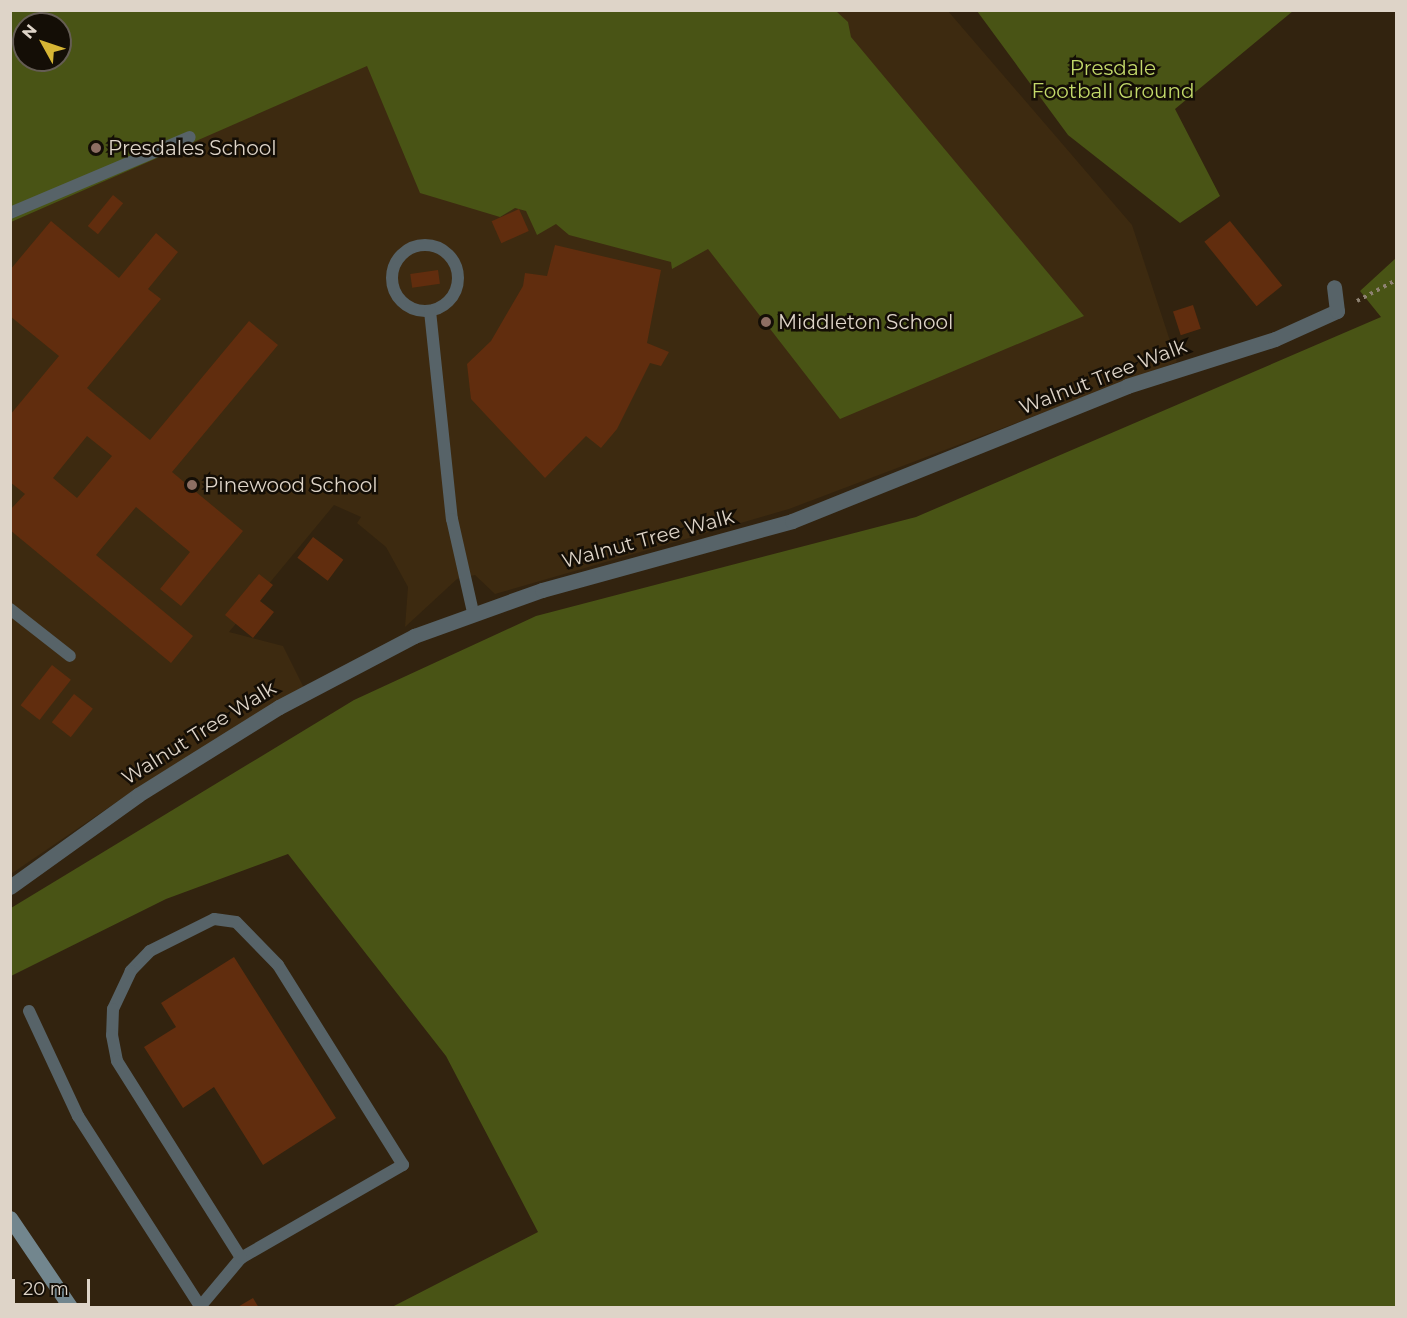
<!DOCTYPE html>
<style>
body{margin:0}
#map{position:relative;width:1407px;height:1318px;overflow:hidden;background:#32230f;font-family:Montserrat,sans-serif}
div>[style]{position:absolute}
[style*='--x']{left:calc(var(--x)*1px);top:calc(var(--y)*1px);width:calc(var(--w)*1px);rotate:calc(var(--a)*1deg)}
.built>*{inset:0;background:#3d2a10}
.green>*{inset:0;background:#495415}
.building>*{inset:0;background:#612d0e;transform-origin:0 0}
.path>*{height:4px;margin-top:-2px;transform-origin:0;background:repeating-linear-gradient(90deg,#8e8272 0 3px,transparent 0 7.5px)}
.lane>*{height:12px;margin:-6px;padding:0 6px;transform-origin:6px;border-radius:6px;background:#576368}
.lane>.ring{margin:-6px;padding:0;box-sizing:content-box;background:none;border:12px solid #576368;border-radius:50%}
.street>*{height:15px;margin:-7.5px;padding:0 7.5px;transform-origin:7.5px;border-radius:7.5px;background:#576368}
.secondary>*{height:15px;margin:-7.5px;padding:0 7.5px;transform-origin:7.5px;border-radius:7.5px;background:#72868e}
.dots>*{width:16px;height:16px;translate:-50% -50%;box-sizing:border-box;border:3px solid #140e06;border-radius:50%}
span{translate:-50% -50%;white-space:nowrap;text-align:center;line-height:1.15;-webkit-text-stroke:5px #140e06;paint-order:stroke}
.park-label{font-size:20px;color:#c3d96a}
.poi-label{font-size:20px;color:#ded4c8}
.left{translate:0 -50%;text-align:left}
.street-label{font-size:20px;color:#ded4c8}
.frame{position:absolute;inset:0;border:12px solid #ded4c8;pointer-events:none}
.north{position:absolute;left:12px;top:12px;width:60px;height:60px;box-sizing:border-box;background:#140e06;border:2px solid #655d54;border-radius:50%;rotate:310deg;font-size:16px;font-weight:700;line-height:24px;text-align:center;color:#ded4c8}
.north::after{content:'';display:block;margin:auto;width:21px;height:27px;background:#d6b534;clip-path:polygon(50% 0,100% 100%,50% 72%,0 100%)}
.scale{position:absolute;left:12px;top:1279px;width:78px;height:27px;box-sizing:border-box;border:3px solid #ded4c8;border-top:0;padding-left:8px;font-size:18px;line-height:21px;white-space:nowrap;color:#ded4c8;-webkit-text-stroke:4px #140e06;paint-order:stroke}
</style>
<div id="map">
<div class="built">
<i style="clip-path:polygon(evenodd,11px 11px,948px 11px,1132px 225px,1177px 362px,789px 509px,495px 594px,475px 575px,457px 579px,405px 627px,408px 587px,386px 547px,357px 523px,361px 517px,334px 505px,229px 632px,283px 646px,305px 690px,124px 797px,11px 874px,11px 11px,24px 24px,60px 24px,60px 60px,24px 60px,24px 24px)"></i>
</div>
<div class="green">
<i style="clip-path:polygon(evenodd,11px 11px,836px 11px,848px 22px,851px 37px,1084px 316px,840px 419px,708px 249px,672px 269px,671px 262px,569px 235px,556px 224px,537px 235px,526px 211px,515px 208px,500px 217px,420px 193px,367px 66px,11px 222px,11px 11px,24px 24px,60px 24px,60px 60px,24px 60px,24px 24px)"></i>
<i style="clip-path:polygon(977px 11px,1293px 11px,1175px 109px,1220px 196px,1180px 223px,1068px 135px)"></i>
<i style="clip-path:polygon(1396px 258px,1396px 1307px,392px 1307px,538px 1232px,446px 1056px,288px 854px,166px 899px,11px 976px,11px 908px,354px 700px,536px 616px,916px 517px,1381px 317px,1360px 291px)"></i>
</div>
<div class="building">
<i style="left:113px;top:195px;width:13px;height:40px;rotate:39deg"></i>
<i style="left:519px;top:209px;width:24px;height:30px;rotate:66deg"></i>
<i style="clip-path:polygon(evenodd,51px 221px,119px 278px,156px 233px,178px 252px,148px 289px,161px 299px,87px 388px,150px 440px,249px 321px,278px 345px,172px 472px,243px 531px,181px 606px,160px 589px,190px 552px,136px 507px,96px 555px,193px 636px,171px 663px,10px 530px,10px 510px,25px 494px,10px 482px,10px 415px,59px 356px,10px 316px,10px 270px,51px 221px,87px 436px,112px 456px,77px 498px,53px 478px,87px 436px)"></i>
<i style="left:1230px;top:221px;width:83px;height:33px;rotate:51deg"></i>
<i style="clip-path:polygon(555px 245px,661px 270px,647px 343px,669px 352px,661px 366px,650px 363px,617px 429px,601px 448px,586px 436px,545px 478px,471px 399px,467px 364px,491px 341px,523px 286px,525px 273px,547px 276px)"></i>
<i style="left:438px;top:270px;width:14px;height:28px;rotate:82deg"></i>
<i style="left:1193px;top:305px;width:25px;height:21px;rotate:72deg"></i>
<i style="left:313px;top:537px;width:38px;height:26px;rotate:37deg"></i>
<i style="clip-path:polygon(259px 574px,273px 585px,260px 601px,274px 612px,253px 638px,225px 615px)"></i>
<i style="left:52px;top:665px;width:24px;height:51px;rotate:38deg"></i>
<i style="left:74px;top:694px;width:24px;height:36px;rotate:38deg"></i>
<i style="clip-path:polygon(234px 957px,336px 1118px,263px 1165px,214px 1087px,183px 1108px,144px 1047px,176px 1027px,161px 1003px)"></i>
<i style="clip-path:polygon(253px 1298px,259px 1308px,236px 1308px)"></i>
</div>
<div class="path">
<i style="--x:1357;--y:301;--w:44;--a:-28.3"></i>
</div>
<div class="lane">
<i style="--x:10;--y:213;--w:195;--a:-22.9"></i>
<i class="ring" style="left:392px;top:245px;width:54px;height:54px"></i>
<i style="--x:430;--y:311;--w:209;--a:84"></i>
<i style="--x:452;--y:519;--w:95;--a:77.3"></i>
<i style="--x:10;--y:609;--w:76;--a:38.1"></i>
<i style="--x:29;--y:1011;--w:116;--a:65"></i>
<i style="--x:78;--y:1116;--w:226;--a:57.3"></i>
<i style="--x:199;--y:1308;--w:65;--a:-50"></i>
<i style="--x:241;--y:1258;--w:187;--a:-29.9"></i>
<i style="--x:403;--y:1165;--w:236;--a:-122"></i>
<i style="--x:278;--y:965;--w:60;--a:-134.3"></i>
<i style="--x:236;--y:922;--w:22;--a:-172"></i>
<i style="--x:214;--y:919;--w:72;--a:153.4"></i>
<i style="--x:150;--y:951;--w:28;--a:134"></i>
<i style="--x:131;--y:971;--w:42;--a:115.3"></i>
<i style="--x:113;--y:1009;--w:26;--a:92"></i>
<i style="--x:112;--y:1035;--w:26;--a:79"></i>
<i style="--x:117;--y:1061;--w:233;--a:57.8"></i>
</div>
<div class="street">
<i style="--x:10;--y:887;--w:158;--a:-35.7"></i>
<i style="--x:138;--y:795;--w:166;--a:-32"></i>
<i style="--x:279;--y:707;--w:153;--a:-27.7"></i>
<i style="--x:414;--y:636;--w:136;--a:-19.8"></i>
<i style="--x:542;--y:590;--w:259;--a:-15.4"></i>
<i style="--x:792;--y:521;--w:361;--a:-21.9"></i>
<i style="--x:1127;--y:386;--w:155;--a:-17.6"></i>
<i style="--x:1275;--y:339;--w:68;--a:-24.3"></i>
<i style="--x:1337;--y:311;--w:24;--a:-97"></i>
</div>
<div class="secondary">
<i style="--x:10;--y:1218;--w:109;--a:55.9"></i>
</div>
<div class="dots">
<i style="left:96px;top:148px;background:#8d6e63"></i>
<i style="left:766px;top:322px;background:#8d6e63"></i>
<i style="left:192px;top:485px;background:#8d6e63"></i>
</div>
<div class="park-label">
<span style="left:1113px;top:80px">Presdale<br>Football Ground</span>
</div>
<div class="poi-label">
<span class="left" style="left:108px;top:148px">Presdales School</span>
<span class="left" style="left:778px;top:322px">Middleton School</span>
<span class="left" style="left:204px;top:485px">Pinewood School</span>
</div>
<div class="street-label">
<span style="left:1103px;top:377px;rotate:-21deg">Walnut Tree Walk</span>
<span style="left:648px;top:539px;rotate:-15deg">Walnut Tree Walk</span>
<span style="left:199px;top:733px;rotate:-32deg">Walnut Tree Walk</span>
</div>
<div class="frame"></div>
<div class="north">N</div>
<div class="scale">20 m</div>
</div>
